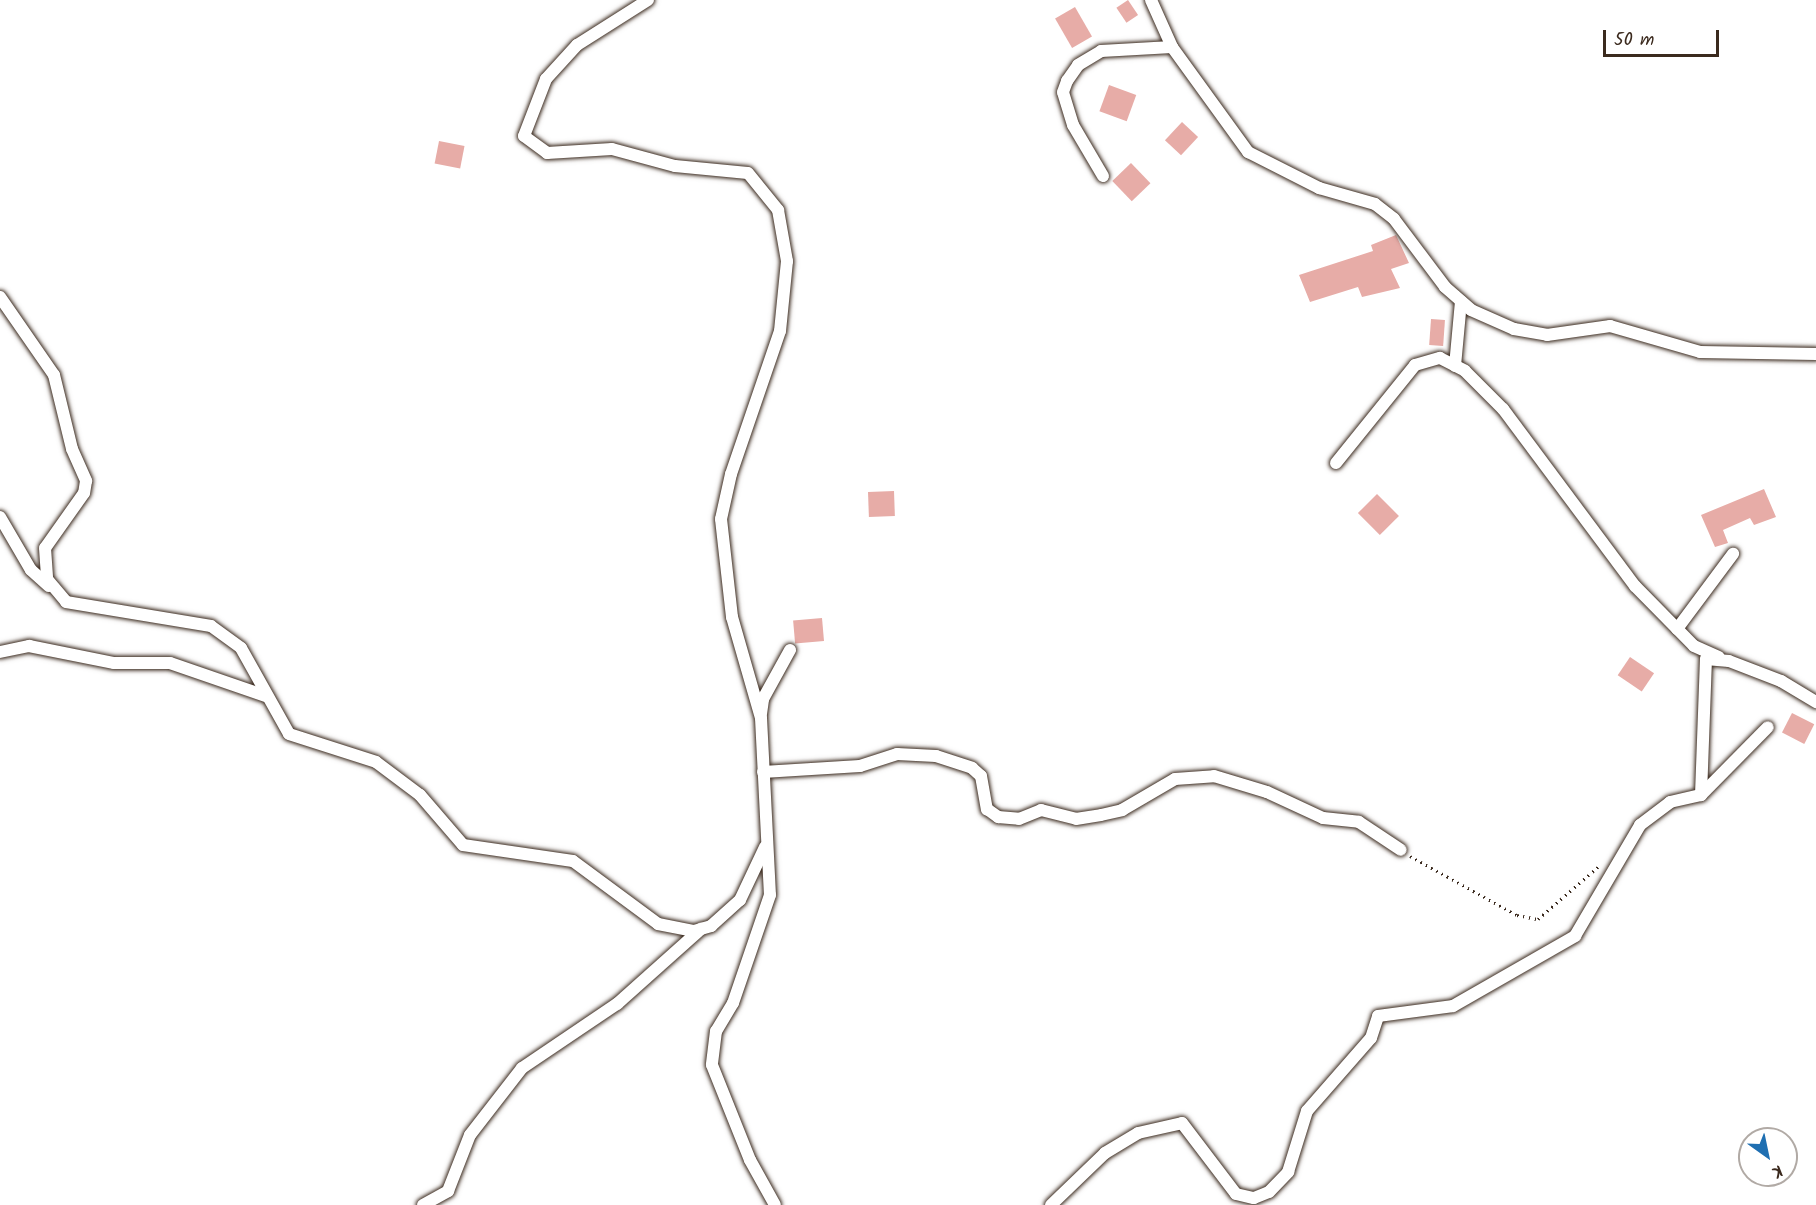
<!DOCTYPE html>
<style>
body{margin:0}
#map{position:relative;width:1816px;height:1205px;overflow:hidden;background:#fff;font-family:Kalam,sans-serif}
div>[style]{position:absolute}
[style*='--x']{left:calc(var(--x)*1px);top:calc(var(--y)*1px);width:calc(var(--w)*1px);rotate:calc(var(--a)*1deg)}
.building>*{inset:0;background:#e7aca7;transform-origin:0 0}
.path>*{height:3px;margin-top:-1.5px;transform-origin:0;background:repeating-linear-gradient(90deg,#3b2a1e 0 1.5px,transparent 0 6px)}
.roads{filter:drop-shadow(0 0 2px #3b2a1e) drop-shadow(0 0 2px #3b2a1e)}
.street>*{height:12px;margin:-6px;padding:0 6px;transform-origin:6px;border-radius:6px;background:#fff}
span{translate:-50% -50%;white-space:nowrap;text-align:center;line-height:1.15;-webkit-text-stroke:6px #fff;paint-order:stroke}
.north{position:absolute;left:1738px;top:1127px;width:60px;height:60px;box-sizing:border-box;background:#fff;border:2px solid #b1aaa5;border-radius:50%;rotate:147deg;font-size:16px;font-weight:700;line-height:24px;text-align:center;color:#3b2a1e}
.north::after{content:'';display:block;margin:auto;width:21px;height:27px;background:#1f6fb2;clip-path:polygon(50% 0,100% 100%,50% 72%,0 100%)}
.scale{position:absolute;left:1603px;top:30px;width:116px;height:27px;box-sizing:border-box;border:3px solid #3b2a1e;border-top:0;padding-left:8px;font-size:18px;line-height:21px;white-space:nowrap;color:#3b2a1e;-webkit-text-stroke:4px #fff;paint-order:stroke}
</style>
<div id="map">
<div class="building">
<i style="left:1128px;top:0;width:18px;height:14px;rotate:56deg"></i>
<i style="left:1075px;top:7px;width:34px;height:23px;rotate:60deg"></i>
<i style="left:1109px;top:85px;width:29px;height:28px;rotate:20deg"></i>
<i style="left:1182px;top:122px;width:22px;height:25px;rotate:43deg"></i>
<i style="left:439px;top:141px;width:26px;height:23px;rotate:11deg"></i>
<i style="left:1131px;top:163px;width:28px;height:26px;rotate:46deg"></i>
<i style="clip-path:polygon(1396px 235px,1409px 263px,1391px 269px,1400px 288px,1362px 297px,1358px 287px,1310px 302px,1299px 275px,1373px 251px,1371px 245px)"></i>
<i style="left:1431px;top:319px;width:14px;height:26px;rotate:4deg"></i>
<i style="clip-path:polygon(1764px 489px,1776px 517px,1754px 525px,1750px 518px,1723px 530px,1728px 543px,1715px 547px,1701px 515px)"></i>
<i style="left:894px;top:491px;width:25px;height:26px;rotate:88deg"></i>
<i style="left:1377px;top:494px;width:31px;height:27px;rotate:45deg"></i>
<i style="left:822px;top:618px;width:23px;height:29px;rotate:85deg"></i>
<i style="left:1630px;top:657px;width:29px;height:22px;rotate:34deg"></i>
<i style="left:1792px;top:713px;width:25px;height:22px;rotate:27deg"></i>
</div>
<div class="path">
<i style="--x:1410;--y:856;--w:122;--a:28.9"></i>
<i style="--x:1517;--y:915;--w:21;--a:11"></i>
<i style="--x:1538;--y:919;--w:81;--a:-41"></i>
</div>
<div class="roads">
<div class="street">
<i style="--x:648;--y:0;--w:84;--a:147.6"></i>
<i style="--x:577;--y:45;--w:46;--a:132.4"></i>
<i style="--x:546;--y:79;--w:61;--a:111.1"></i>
<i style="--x:524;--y:136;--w:29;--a:36"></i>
<i style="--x:547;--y:153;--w:65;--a:-3.5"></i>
<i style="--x:612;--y:149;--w:65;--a:15.1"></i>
<i style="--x:675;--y:166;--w:73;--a:5.5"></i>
<i style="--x:748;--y:173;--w:48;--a:51"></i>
<i style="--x:778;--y:210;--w:52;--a:80"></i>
<i style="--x:787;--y:261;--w:70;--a:95.7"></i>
<i style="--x:780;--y:331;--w:151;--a:108.9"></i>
<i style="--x:731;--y:474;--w:46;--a:102.5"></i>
<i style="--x:721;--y:519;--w:99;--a:83.6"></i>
<i style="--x:732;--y:617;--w:105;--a:74"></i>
<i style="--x:761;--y:718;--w:177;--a:87.1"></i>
<i style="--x:770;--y:895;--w:114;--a:108.9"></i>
<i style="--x:733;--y:1003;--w:33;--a:121"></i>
<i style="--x:716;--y:1031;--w:34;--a:97"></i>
<i style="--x:712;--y:1065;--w:102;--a:68.2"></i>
<i style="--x:750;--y:1160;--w:51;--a:60.9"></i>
<i style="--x:1151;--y:0;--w:51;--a:65.9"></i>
<i style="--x:1172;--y:47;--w:130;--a:54.1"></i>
<i style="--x:1248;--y:152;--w:80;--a:26.9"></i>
<i style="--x:1319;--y:188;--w:58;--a:15.9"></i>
<i style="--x:1375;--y:204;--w:24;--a:38"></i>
<i style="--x:1394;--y:219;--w:85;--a:53.1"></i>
<i style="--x:1445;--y:287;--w:35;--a:41"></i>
<i style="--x:1471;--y:310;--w:47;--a:23.8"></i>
<i style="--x:1514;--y:329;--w:34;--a:10"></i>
<i style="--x:1547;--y:335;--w:64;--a:-8.1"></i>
<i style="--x:1610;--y:326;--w:94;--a:16.1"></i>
<i style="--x:1700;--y:352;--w:116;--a:1"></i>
<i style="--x:1103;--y:176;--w:59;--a:-120.5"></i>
<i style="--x:1073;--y:125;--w:34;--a:-107"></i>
<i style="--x:1063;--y:92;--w:12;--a:-70"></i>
<i style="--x:1067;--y:81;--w:19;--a:-55"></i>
<i style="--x:1078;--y:65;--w:27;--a:-31"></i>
<i style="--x:1101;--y:51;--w:71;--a:-3.2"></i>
<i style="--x:0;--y:297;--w:95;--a:55.3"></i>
<i style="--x:54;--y:375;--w:76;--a:76.3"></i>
<i style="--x:72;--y:449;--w:35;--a:66"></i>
<i style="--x:86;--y:481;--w:12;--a:99"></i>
<i style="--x:84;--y:493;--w:67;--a:125.3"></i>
<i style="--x:45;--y:548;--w:31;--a:86"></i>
<i style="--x:47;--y:579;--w:30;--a:50"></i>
<i style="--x:66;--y:602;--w:147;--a:9.4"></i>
<i style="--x:211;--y:626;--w:37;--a:36"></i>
<i style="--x:241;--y:648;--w:98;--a:60.8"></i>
<i style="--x:289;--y:734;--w:91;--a:17.8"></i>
<i style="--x:376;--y:762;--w:55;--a:36.9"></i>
<i style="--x:420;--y:795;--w:66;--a:49.3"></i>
<i style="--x:463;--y:845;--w:111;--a:8.3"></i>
<i style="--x:573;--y:861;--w:106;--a:36.5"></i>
<i style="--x:658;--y:924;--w:37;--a:11"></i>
<i style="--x:694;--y:931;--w:18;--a:-16"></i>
<i style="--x:711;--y:926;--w:39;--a:-42"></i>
<i style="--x:740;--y:900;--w:59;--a:-64.7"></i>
<i style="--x:1455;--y:366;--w:65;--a:-84.7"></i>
<i style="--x:1336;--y:463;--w:126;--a:-51.1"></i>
<i style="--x:1415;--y:365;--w:26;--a:-16"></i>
<i style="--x:1440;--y:358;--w:28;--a:27"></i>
<i style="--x:1465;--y:371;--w:54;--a:45"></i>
<i style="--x:1503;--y:409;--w:221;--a:53.3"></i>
<i style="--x:1635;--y:586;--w:84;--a:45.5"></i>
<i style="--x:1694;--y:646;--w:27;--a:24"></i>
<i style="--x:0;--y:517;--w:61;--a:59.7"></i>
<i style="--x:31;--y:570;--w:24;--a:42"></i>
<i style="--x:1677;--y:629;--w:94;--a:-53.3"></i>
<i style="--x:0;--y:652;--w:30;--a:-12"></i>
<i style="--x:29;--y:646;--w:87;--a:11.3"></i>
<i style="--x:114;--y:663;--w:56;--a:0"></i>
<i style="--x:170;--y:663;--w:102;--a:19"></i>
<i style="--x:761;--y:714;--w:15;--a:-82"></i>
<i style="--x:763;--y:699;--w:56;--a:-61.1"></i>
<i style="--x:763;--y:772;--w:97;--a:-3.5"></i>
<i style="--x:860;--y:766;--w:39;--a:-18"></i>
<i style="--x:897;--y:754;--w:39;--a:3"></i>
<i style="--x:936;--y:756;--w:38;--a:18"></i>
<i style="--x:972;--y:768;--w:12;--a:42"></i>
<i style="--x:981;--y:776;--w:34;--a:80"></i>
<i style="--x:987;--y:809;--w:14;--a:36"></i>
<i style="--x:998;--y:817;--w:21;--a:5"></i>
<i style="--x:1019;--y:819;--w:24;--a:-22"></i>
<i style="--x:1041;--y:810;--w:36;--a:14"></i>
<i style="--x:1076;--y:819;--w:25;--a:-9"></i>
<i style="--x:1101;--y:815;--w:22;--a:-13"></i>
<i style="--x:1122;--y:810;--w:61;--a:-30.3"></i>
<i style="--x:1175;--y:779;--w:39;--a:-4"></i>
<i style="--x:1214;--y:776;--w:55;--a:16.8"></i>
<i style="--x:1267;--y:792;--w:62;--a:24.9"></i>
<i style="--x:1323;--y:818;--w:36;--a:6"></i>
<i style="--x:1359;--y:822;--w:50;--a:33.7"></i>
<i style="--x:1701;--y:795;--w:95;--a:-45.4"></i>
<i style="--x:423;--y:1205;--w:29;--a:-29"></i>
<i style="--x:448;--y:1191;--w:60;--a:-68.6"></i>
<i style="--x:470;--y:1135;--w:85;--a:-52.2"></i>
<i style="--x:522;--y:1068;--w:115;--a:-34"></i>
<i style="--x:617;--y:1004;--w:113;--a:-41.8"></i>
<i style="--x:1051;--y:1205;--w:75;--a:-43.9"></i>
<i style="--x:1105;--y:1153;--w:39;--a:-31"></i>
<i style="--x:1138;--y:1133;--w:45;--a:-12.8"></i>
<i style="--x:1182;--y:1123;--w:89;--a:52.7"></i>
<i style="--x:1236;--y:1194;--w:18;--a:13"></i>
<i style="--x:1254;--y:1198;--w:16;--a:-22"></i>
<i style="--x:1269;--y:1192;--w:28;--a:-46"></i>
<i style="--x:1288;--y:1172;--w:64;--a:-72.7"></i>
<i style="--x:1307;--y:1111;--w:97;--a:-48.8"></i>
<i style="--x:1371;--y:1038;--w:23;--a:-72"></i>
<i style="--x:1378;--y:1016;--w:76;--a:-7.6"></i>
<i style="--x:1453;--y:1006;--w:141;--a:-29.8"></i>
<i style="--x:1575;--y:936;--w:129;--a:-59.6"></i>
<i style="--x:1640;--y:825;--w:38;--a:-37"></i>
<i style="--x:1670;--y:802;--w:32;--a:-13"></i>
<i style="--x:1701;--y:795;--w:136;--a:-87.9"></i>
<i style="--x:1706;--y:659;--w:23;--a:5"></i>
<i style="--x:1729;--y:661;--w:56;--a:21"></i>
<i style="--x:1781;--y:681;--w:41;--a:31"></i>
</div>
</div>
<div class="north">K</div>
<div class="scale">50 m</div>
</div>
